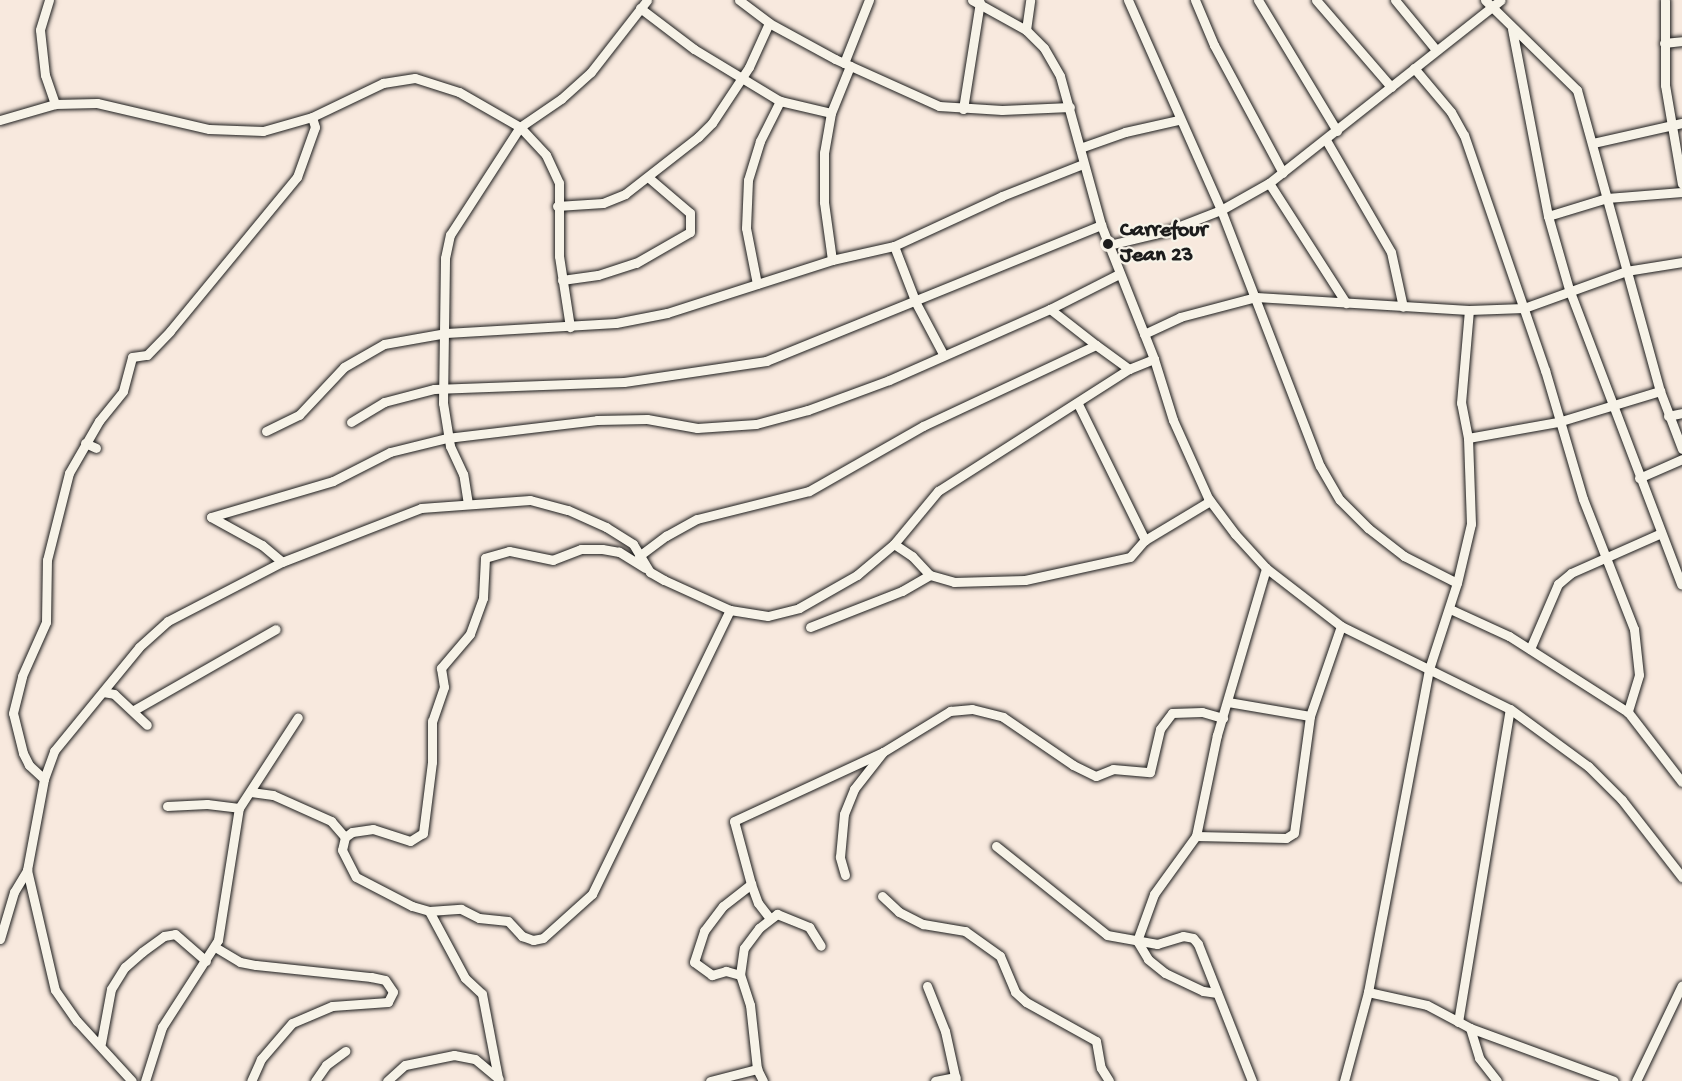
<!DOCTYPE html>
<style>
body{margin:0}
#map{position:relative;width:1682px;height:1081px;overflow:hidden;background:#f8e9de;font-family:"Gochi Hand",sans-serif}
div>[style]{position:absolute}
[style*='--x']{left:calc(var(--x)*1px);top:calc(var(--y)*1px);width:calc(var(--w)*1px);rotate:calc(var(--a)*1deg)}
.roads{filter:drop-shadow(0 0 2px #1c1c1c) drop-shadow(0 0 2px #1c1c1c)}
.street>*{height:9px;margin:-4.5px;padding:0 4.5px;transform-origin:4.5px;border-radius:4.5px;background:#f7f3e8}
.dots>*{width:16px;height:16px;translate:-50% -50%;box-sizing:border-box;border:3px solid #f7f3e8;border-radius:50%}
span{translate:-50% -50%;white-space:nowrap;text-align:center;line-height:1.15;-webkit-text-stroke:4.5px #f7f3e8;paint-order:stroke}
.poi-label{font-size:22px;color:#1c1c1c;font-weight:700}
.left{translate:0 -50%;text-align:left}
</style>
<div id="map">
<div class="roads">
<div class="street">
<i style="--x:49;--y:0;--w:31;--a:107"></i>
<i style="--x:40;--y:30;--w:45;--a:83.7"></i>
<i style="--x:45;--y:75;--w:31;--a:71"></i>
<i style="--x:739;--y:0;--w:38;--a:37"></i>
<i style="--x:769;--y:23;--w:75;--a:28.6"></i>
<i style="--x:835;--y:59;--w:114;--a:24.3"></i>
<i style="--x:939;--y:106;--w:63;--a:3.6"></i>
<i style="--x:1002;--y:110;--w:68;--a:-2.5"></i>
<i style="--x:972;--y:0;--w:62;--a:29.1"></i>
<i style="--x:1026;--y:30;--w:25;--a:45"></i>
<i style="--x:1044;--y:48;--w:32;--a:60"></i>
<i style="--x:1060;--y:76;--w:155;--a:74.6"></i>
<i style="--x:1101;--y:225;--w:144;--a:68.4"></i>
<i style="--x:1154;--y:359;--w:64;--a:72.7"></i>
<i style="--x:1173;--y:420;--w:85;--a:65.8"></i>
<i style="--x:1208;--y:498;--w:45;--a:53.1"></i>
<i style="--x:1235;--y:534;--w:46;--a:47.6"></i>
<i style="--x:1266;--y:568;--w:95;--a:37.7"></i>
<i style="--x:1341;--y:626;--w:188;--a:26.2"></i>
<i style="--x:1510;--y:709;--w:97;--a:36.2"></i>
<i style="--x:1588;--y:766;--w:48;--a:45"></i>
<i style="--x:1622;--y:800;--w:98;--a:52.1"></i>
<i style="--x:1128;--y:0;--w:230;--a:66.1"></i>
<i style="--x:1221;--y:210;--w:274;--a:68.9"></i>
<i style="--x:1320;--y:466;--w:39;--a:60"></i>
<i style="--x:1340;--y:500;--w:40;--a:45"></i>
<i style="--x:1368;--y:528;--w:46;--a:37.9"></i>
<i style="--x:1404;--y:556;--w:59;--a:27"></i>
<i style="--x:1195;--y:0;--w:49;--a:67.1"></i>
<i style="--x:1214;--y:45;--w:145;--a:61.7"></i>
<i style="--x:1258;--y:0;--w:153;--a:58.9"></i>
<i style="--x:1316;--y:0;--w:115;--a:49.2"></i>
<i style="--x:1395;--y:0;--w:65;--a:50.6"></i>
<i style="--x:1485;--y:0;--w:129;--a:44.4"></i>
<i style="--x:1577;--y:90;--w:312;--a:74.6"></i>
<i style="--x:1660;--y:391;--w:62;--a:69.2"></i>
<i style="--x:1665;--y:0;--w:85;--a:90"></i>
<i style="--x:1665;--y:85;--w:100;--a:80.3"></i>
<i style="--x:640;--y:8;--w:68;--a:37.2"></i>
<i style="--x:694;--y:49;--w:100;--a:31.2"></i>
<i style="--x:780;--y:101;--w:52;--a:13.2"></i>
<i style="--x:1512;--y:29;--w:190;--a:79.1"></i>
<i style="--x:1548;--y:216;--w:76;--a:74"></i>
<i style="--x:1569;--y:289;--w:316;--a:69.2"></i>
<i style="--x:1026;--y:30;--w:30;--a:-82"></i>
<i style="--x:1664;--y:43;--w:18;--a:-6"></i>
<i style="--x:844;--y:63;--w:68;--a:-68.4"></i>
<i style="--x:1414;--y:68;--w:57;--a:49.9"></i>
<i style="--x:1451;--y:112;--w:26;--a:61"></i>
<i style="--x:1464;--y:135;--w:249;--a:71"></i>
<i style="--x:1545;--y:370;--w:134;--a:73.6"></i>
<i style="--x:1583;--y:499;--w:140;--a:68.6"></i>
<i style="--x:1634;--y:629;--w:46;--a:83.8"></i>
<i style="--x:1639;--y:675;--w:39;--a:107"></i>
<i style="--x:963;--y:109;--w:108;--a:-81"></i>
<i style="--x:0;--y:120;--w:57;--a:-16.2"></i>
<i style="--x:55;--y:104;--w:42;--a:-1.4"></i>
<i style="--x:97;--y:103;--w:115;--a:13.1"></i>
<i style="--x:209;--y:129;--w:54;--a:2.1"></i>
<i style="--x:263;--y:131;--w:51;--a:-15.9"></i>
<i style="--x:312;--y:117;--w:79;--a:-25.6"></i>
<i style="--x:383;--y:83;--w:32;--a:-9"></i>
<i style="--x:415;--y:78;--w:46;--a:17.7"></i>
<i style="--x:459;--y:92;--w:70;--a:29.8"></i>
<i style="--x:520;--y:127;--w:50;--a:-34.3"></i>
<i style="--x:561;--y:99;--w:40;--a:-42"></i>
<i style="--x:591;--y:72;--w:91;--a:-52.1"></i>
<i style="--x:1326;--y:140;--w:129;--a:59.9"></i>
<i style="--x:1391;--y:252;--w:56;--a:77.7"></i>
<i style="--x:1593;--y:143;--w:91;--a:-12.7"></i>
<i style="--x:1080;--y:148;--w:48;--a:-19.6"></i>
<i style="--x:1125;--y:132;--w:54;--a:-12.8"></i>
<i style="--x:1269;--y:183;--w:143;--a:57.3"></i>
<i style="--x:557;--y:206;--w:46;--a:-3.7"></i>
<i style="--x:603;--y:203;--w:24;--a:-22"></i>
<i style="--x:625;--y:194;--w:93;--a:-38"></i>
<i style="--x:698;--y:137;--w:20;--a:-45"></i>
<i style="--x:712;--y:123;--w:67;--a:-56.5"></i>
<i style="--x:749;--y:67;--w:48;--a:-65.6"></i>
<i style="--x:1548;--y:216;--w:62;--a:-17"></i>
<i style="--x:1607;--y:198;--w:75;--a:-4.6"></i>
<i style="--x:1109;--y:245;--w:60;--a:-13.6"></i>
<i style="--x:1167;--y:231;--w:58;--a:-21.3"></i>
<i style="--x:1221;--y:210;--w:55;--a:-29.4"></i>
<i style="--x:1269;--y:183;--w:295;--a:-38.3"></i>
<i style="--x:894;--y:246;--w:61;--a:68.9"></i>
<i style="--x:916;--y:303;--w:58;--a:62.1"></i>
<i style="--x:832;--y:260;--w:59;--a:-97.9"></i>
<i style="--x:824;--y:202;--w:49;--a:-90"></i>
<i style="--x:824;--y:153;--w:41;--a:-80.1"></i>
<i style="--x:831;--y:113;--w:51;--a:-68"></i>
<i style="--x:562;--y:280;--w:36;--a:-8"></i>
<i style="--x:598;--y:275;--w:40;--a:-18"></i>
<i style="--x:636;--y:263;--w:62;--a:-29.9"></i>
<i style="--x:690;--y:232;--w:19;--a:-90"></i>
<i style="--x:690;--y:213;--w:54;--a:-139.5"></i>
<i style="--x:757;--y:284;--w:57;--a:-101.1"></i>
<i style="--x:746;--y:228;--w:48;--a:-87.6"></i>
<i style="--x:748;--y:180;--w:41;--a:-72.9"></i>
<i style="--x:760;--y:141;--w:45;--a:-63.4"></i>
<i style="--x:1050;--y:309;--w:58;--a:38"></i>
<i style="--x:1144;--y:334;--w:40;--a:-25"></i>
<i style="--x:1180;--y:317;--w:79;--a:-14.7"></i>
<i style="--x:1256;--y:297;--w:213;--a:3.5"></i>
<i style="--x:1469;--y:310;--w:55;--a:-2.1"></i>
<i style="--x:1524;--y:308;--w:109;--a:-19.9"></i>
<i style="--x:1626;--y:271;--w:57;--a:-9.1"></i>
<i style="--x:1078;--y:404;--w:152;--a:63.8"></i>
<i style="--x:1668;--y:416;--w:14;--a:-12"></i>
<i style="--x:351;--y:422;--w:39;--a:-31"></i>
<i style="--x:384;--y:402;--w:52;--a:-14.6"></i>
<i style="--x:434;--y:389;--w:190;--a:-2.1"></i>
<i style="--x:624;--y:382;--w:144;--a:-8.4"></i>
<i style="--x:766;--y:361;--w:362;--a:-22.1"></i>
<i style="--x:266;--y:431;--w:37;--a:-26"></i>
<i style="--x:299;--y:415;--w:66;--a:-46.8"></i>
<i style="--x:344;--y:367;--w:46;--a:-29.9"></i>
<i style="--x:384;--y:344;--w:63;--a:-10.1"></i>
<i style="--x:446;--y:333;--w:170;--a:-3.4"></i>
<i style="--x:616;--y:323;--w:52;--a:-11.1"></i>
<i style="--x:667;--y:313;--w:173;--a:-17.8"></i>
<i style="--x:832;--y:260;--w:64;--a:-12.7"></i>
<i style="--x:894;--y:246;--w:119;--a:-24.8"></i>
<i style="--x:1002;--y:196;--w:87;--a:-21.6"></i>
<i style="--x:1468;--y:438;--w:91;--a:-10.1"></i>
<i style="--x:1558;--y:422;--w:107;--a:-16.9"></i>
<i style="--x:85;--y:443;--w:12;--a:24"></i>
<i style="--x:1639;--y:478;--w:47;--a:-23.8"></i>
<i style="--x:468;--y:504;--w:30;--a:-99"></i>
<i style="--x:463;--y:474;--w:31;--a:-115"></i>
<i style="--x:450;--y:446;--w:44;--a:-99.2"></i>
<i style="--x:443;--y:403;--w:145;--a:-89.2"></i>
<i style="--x:445;--y:258;--w:24;--a:-78"></i>
<i style="--x:450;--y:235;--w:129;--a:-57.1"></i>
<i style="--x:520;--y:127;--w:38;--a:47"></i>
<i style="--x:546;--y:155;--w:31;--a:65"></i>
<i style="--x:559;--y:183;--w:73;--a:90"></i>
<i style="--x:559;--y:256;--w:72;--a:81.2"></i>
<i style="--x:211;--y:517;--w:127;--a:-16.4"></i>
<i style="--x:333;--y:481;--w:64;--a:-27"></i>
<i style="--x:390;--y:452;--w:59;--a:-13.8"></i>
<i style="--x:447;--y:438;--w:151;--a:-6.8"></i>
<i style="--x:597;--y:420;--w:50;--a:-1.1"></i>
<i style="--x:647;--y:419;--w:51;--a:10.2"></i>
<i style="--x:697;--y:428;--w:59;--a:-3.9"></i>
<i style="--x:756;--y:424;--w:54;--a:-15.1"></i>
<i style="--x:808;--y:410;--w:86;--a:-20.3"></i>
<i style="--x:889;--y:380;--w:176;--a:-23.8"></i>
<i style="--x:1050;--y:309;--w:77;--a:-26.9"></i>
<i style="--x:211;--y:517;--w:58;--a:28.8"></i>
<i style="--x:262;--y:545;--w:26;--a:40"></i>
<i style="--x:894;--y:544;--w:22;--a:34"></i>
<i style="--x:912;--y:556;--w:26;--a:47"></i>
<i style="--x:930;--y:575;--w:25;--a:16"></i>
<i style="--x:954;--y:582;--w:71;--a:-1.6"></i>
<i style="--x:1025;--y:580;--w:107;--a:-12.4"></i>
<i style="--x:1130;--y:557;--w:23;--a:-49"></i>
<i style="--x:1145;--y:540;--w:76;--a:-31"></i>
<i style="--x:639;--y:556;--w:34;--a:-37"></i>
<i style="--x:666;--y:536;--w:35;--a:-29"></i>
<i style="--x:697;--y:519;--w:115;--a:-14"></i>
<i style="--x:809;--y:491;--w:131;--a:-29.7"></i>
<i style="--x:923;--y:426;--w:191;--a:-25.1"></i>
<i style="--x:1096;--y:345;--w:41;--a:36"></i>
<i style="--x:645;--y:568;--w:31;--a:-148"></i>
<i style="--x:619;--y:552;--w:17;--a:-170"></i>
<i style="--x:602;--y:549;--w:21;--a:180"></i>
<i style="--x:581;--y:549;--w:30;--a:159"></i>
<i style="--x:553;--y:560;--w:45;--a:-168.4"></i>
<i style="--x:509;--y:551;--w:25;--a:164"></i>
<i style="--x:485;--y:558;--w:40;--a:92.9"></i>
<i style="--x:483;--y:598;--w:38;--a:110"></i>
<i style="--x:470;--y:634;--w:45;--a:130.5"></i>
<i style="--x:441;--y:668;--w:19;--a:81"></i>
<i style="--x:444;--y:687;--w:36;--a:109"></i>
<i style="--x:432;--y:721;--w:41;--a:90"></i>
<i style="--x:432;--y:762;--w:72;--a:97.2"></i>
<i style="--x:423;--y:833;--w:15;--a:148"></i>
<i style="--x:410;--y:841;--w:39;--a:-162"></i>
<i style="--x:373;--y:829;--w:21;--a:172"></i>
<i style="--x:352;--y:832;--w:9;--a:144"></i>
<i style="--x:345;--y:837;--w:13;--a:103"></i>
<i style="--x:342;--y:850;--w:30;--a:63"></i>
<i style="--x:356;--y:877;--w:63;--a:27.4"></i>
<i style="--x:412;--y:906;--w:18;--a:16"></i>
<i style="--x:429;--y:911;--w:32;--a:-4"></i>
<i style="--x:461;--y:909;--w:20;--a:27"></i>
<i style="--x:479;--y:918;--w:29;--a:6"></i>
<i style="--x:508;--y:921;--w:21;--a:47"></i>
<i style="--x:522;--y:936;--w:12;--a:20"></i>
<i style="--x:533;--y:940;--w:10;--a:-11"></i>
<i style="--x:543;--y:938;--w:66;--a:-41.9"></i>
<i style="--x:592;--y:894;--w:316;--a:-64.1"></i>
<i style="--x:1450;--y:609;--w:65;--a:24.6"></i>
<i style="--x:1509;--y:636;--w:141;--a:32.6"></i>
<i style="--x:1628;--y:712;--w:88;--a:52.4"></i>
<i style="--x:810;--y:627;--w:99;--a:-21.4"></i>
<i style="--x:902;--y:591;--w:32;--a:-30"></i>
<i style="--x:1530;--y:649;--w:71;--a:-66.7"></i>
<i style="--x:1558;--y:584;--w:17;--a:-40"></i>
<i style="--x:1571;--y:573;--w:96;--a:-23.9"></i>
<i style="--x:103;--y:692;--w:11;--a:10"></i>
<i style="--x:114;--y:694;--w:45;--a:43.2"></i>
<i style="--x:1228;--y:702;--w:83;--a:9.7"></i>
<i style="--x:134;--y:710;--w:163;--a:-29.7"></i>
<i style="--x:44;--y:779;--w:21;--a:-137"></i>
<i style="--x:29;--y:765;--w:13;--a:-117"></i>
<i style="--x:23;--y:753;--w:41;--a:-104"></i>
<i style="--x:13;--y:713;--w:38;--a:-76"></i>
<i style="--x:22;--y:676;--w:59;--a:-66"></i>
<i style="--x:46;--y:622;--w:62;--a:-89.1"></i>
<i style="--x:47;--y:560;--w:90;--a:-75.8"></i>
<i style="--x:69;--y:473;--w:60;--a:-60"></i>
<i style="--x:99;--y:421;--w:38;--a:-51"></i>
<i style="--x:123;--y:391;--w:35;--a:-75"></i>
<i style="--x:132;--y:357;--w:15;--a:-8"></i>
<i style="--x:147;--y:355;--w:33;--a:-46"></i>
<i style="--x:170;--y:331;--w:200;--a:-50.5"></i>
<i style="--x:297;--y:177;--w:53;--a:-70.2"></i>
<i style="--x:315;--y:127;--w:10;--a:-107"></i>
<i style="--x:251;--y:792;--w:22;--a:8"></i>
<i style="--x:273;--y:795;--w:64;--a:24.1"></i>
<i style="--x:331;--y:821;--w:21;--a:49"></i>
<i style="--x:167;--y:806;--w:40;--a:-2.9"></i>
<i style="--x:207;--y:804;--w:32;--a:7"></i>
<i style="--x:1196;--y:836;--w:90;--a:1.3"></i>
<i style="--x:1286;--y:838;--w:9;--a:-32"></i>
<i style="--x:1294;--y:833;--w:118;--a:-82.2"></i>
<i style="--x:1310;--y:716;--w:95;--a:-71"></i>
<i style="--x:996;--y:846;--w:142;--a:38.7"></i>
<i style="--x:1107;--y:935;--w:51;--a:10.2"></i>
<i style="--x:1157;--y:944;--w:27;--a:-17"></i>
<i style="--x:1183;--y:936;--w:10;--a:11"></i>
<i style="--x:1193;--y:938;--w:8;--a:50"></i>
<i style="--x:1198;--y:944;--w:147;--a:68.5"></i>
<i style="--x:27;--y:870;--w:123;--a:76.9"></i>
<i style="--x:55;--y:990;--w:38;--a:55"></i>
<i style="--x:77;--y:1021;--w:81;--a:47.5"></i>
<i style="--x:845;--y:875;--w:19;--a:-106"></i>
<i style="--x:840;--y:857;--w:43;--a:-84.7"></i>
<i style="--x:844;--y:814;--w:27;--a:-68"></i>
<i style="--x:854;--y:789;--w:47;--a:-51.9"></i>
<i style="--x:751;--y:884;--w:65;--a:-105.1"></i>
<i style="--x:734;--y:821;--w:164;--a:-24.8"></i>
<i style="--x:883;--y:752;--w:79;--a:-31.5"></i>
<i style="--x:950;--y:711;--w:22;--a:-5"></i>
<i style="--x:972;--y:709;--w:32;--a:14"></i>
<i style="--x:1003;--y:717;--w:85;--a:34.4"></i>
<i style="--x:1073;--y:765;--w:25;--a:26"></i>
<i style="--x:1096;--y:776;--w:18;--a:-22"></i>
<i style="--x:1113;--y:769;--w:37;--a:5"></i>
<i style="--x:1150;--y:772;--w:44;--a:-76.9"></i>
<i style="--x:1160;--y:729;--w:20;--a:-53"></i>
<i style="--x:1172;--y:713;--w:30;--a:-2"></i>
<i style="--x:1202;--y:712;--w:22;--a:16"></i>
<i style="--x:882;--y:896;--w:23;--a:43"></i>
<i style="--x:899;--y:912;--w:27;--a:27"></i>
<i style="--x:923;--y:924;--w:43;--a:9.5"></i>
<i style="--x:965;--y:931;--w:43;--a:35.5"></i>
<i style="--x:1000;--y:956;--w:39;--a:67"></i>
<i style="--x:1015;--y:992;--w:15;--a:42"></i>
<i style="--x:1026;--y:1002;--w:80;--a:29.1"></i>
<i style="--x:1096;--y:1041;--w:27;--a:80"></i>
<i style="--x:1101;--y:1068;--w:15;--a:58"></i>
<i style="--x:429;--y:911;--w:76;--a:61.8"></i>
<i style="--x:465;--y:978;--w:23;--a:43"></i>
<i style="--x:482;--y:994;--w:86;--a:79.2"></i>
<i style="--x:0;--y:939;--w:49;--a:-73.4"></i>
<i style="--x:14;--y:892;--w:26;--a:-59"></i>
<i style="--x:27;--y:870;--w:93;--a:-79.4"></i>
<i style="--x:44;--y:779;--w:30;--a:-70"></i>
<i style="--x:54;--y:751;--w:134;--a:-50.7"></i>
<i style="--x:139;--y:647;--w:39;--a:-42"></i>
<i style="--x:168;--y:621;--w:128;--a:-27.4"></i>
<i style="--x:282;--y:562;--w:149;--a:-21.2"></i>
<i style="--x:421;--y:508;--w:109;--a:-4.2"></i>
<i style="--x:530;--y:500;--w:39;--a:15"></i>
<i style="--x:568;--y:510;--w:42;--a:24.1"></i>
<i style="--x:606;--y:527;--w:32;--a:32"></i>
<i style="--x:633;--y:544;--w:33;--a:59"></i>
<i style="--x:650;--y:572;--w:16;--a:30"></i>
<i style="--x:664;--y:580;--w:72;--a:24.4"></i>
<i style="--x:730;--y:610;--w:38;--a:9"></i>
<i style="--x:768;--y:616;--w:32;--a:-14"></i>
<i style="--x:799;--y:608;--w:67;--a:-29.6"></i>
<i style="--x:857;--y:575;--w:48;--a:-40"></i>
<i style="--x:894;--y:544;--w:69;--a:-50.3"></i>
<i style="--x:938;--y:491;--w:227;--a:-32.6"></i>
<i style="--x:1129;--y:369;--w:27;--a:-22"></i>
<i style="--x:215;--y:947;--w:29;--a:31"></i>
<i style="--x:240;--y:962;--w:16;--a:11"></i>
<i style="--x:256;--y:965;--w:116;--a:6"></i>
<i style="--x:371;--y:977;--w:14;--a:12"></i>
<i style="--x:385;--y:980;--w:14;--a:56"></i>
<i style="--x:393;--y:992;--w:11;--a:117"></i>
<i style="--x:388;--y:1002;--w:56;--a:175.9"></i>
<i style="--x:332;--y:1006;--w:43;--a:157"></i>
<i style="--x:292;--y:1023;--w:48;--a:130.7"></i>
<i style="--x:261;--y:1059;--w:24;--a:114"></i>
<i style="--x:740;--y:975;--w:15;--a:-164"></i>
<i style="--x:726;--y:971;--w:15;--a:164"></i>
<i style="--x:712;--y:975;--w:22;--a:-144"></i>
<i style="--x:694;--y:962;--w:33;--a:-72"></i>
<i style="--x:704;--y:931;--w:31;--a:-53"></i>
<i style="--x:723;--y:906;--w:36;--a:-38"></i>
<i style="--x:751;--y:884;--w:20;--a:70"></i>
<i style="--x:758;--y:903;--w:18;--a:52"></i>
<i style="--x:927;--y:986;--w:48;--a:68.2"></i>
<i style="--x:945;--y:1031;--w:51;--a:77.6"></i>
<i style="--x:1368;--y:992;--w:60;--a:12.4"></i>
<i style="--x:1427;--y:1005;--w:49;--a:28.1"></i>
<i style="--x:1470;--y:1028;--w:153;--a:20.2"></i>
<i style="--x:1217;--y:993;--w:14;--a:-172"></i>
<i style="--x:1203;--y:991;--w:42;--a:-154.7"></i>
<i style="--x:1165;--y:973;--w:22;--a:-141"></i>
<i style="--x:1148;--y:959;--w:21;--a:-121"></i>
<i style="--x:1137;--y:941;--w:50;--a:-70.1"></i>
<i style="--x:1154;--y:894;--w:72;--a:-54.1"></i>
<i style="--x:1196;--y:836;--w:103;--a:-78.3"></i>
<i style="--x:1217;--y:735;--w:174;--a:-73.6"></i>
<i style="--x:1458;--y:1022;--w:317;--a:-80.6"></i>
<i style="--x:1470;--y:1028;--w:31;--a:73"></i>
<i style="--x:1479;--y:1058;--w:29;--a:52"></i>
<i style="--x:101;--y:1043;--w:55;--a:-79.5"></i>
<i style="--x:111;--y:989;--w:26;--a:-58"></i>
<i style="--x:125;--y:967;--w:23;--a:-41"></i>
<i style="--x:142;--y:952;--w:27;--a:-36"></i>
<i style="--x:164;--y:936;--w:11;--a:-10"></i>
<i style="--x:175;--y:934;--w:41;--a:41.1"></i>
<i style="--x:145;--y:1081;--w:57;--a:-72.5"></i>
<i style="--x:162;--y:1027;--w:103;--a:-57.2"></i>
<i style="--x:218;--y:940;--w:134;--a:-81"></i>
<i style="--x:239;--y:808;--w:108;--a:-57"></i>
<i style="--x:315;--y:1081;--w:19;--a:-55"></i>
<i style="--x:326;--y:1065;--w:24;--a:-36"></i>
<i style="--x:387;--y:1081;--w:24;--a:-42"></i>
<i style="--x:405;--y:1065;--w:50;--a:-11.5"></i>
<i style="--x:454;--y:1055;--w:21;--a:11"></i>
<i style="--x:475;--y:1059;--w:31;--a:40"></i>
<i style="--x:710;--y:1081;--w:49;--a:-14.3"></i>
<i style="--x:763;--y:1081;--w:13;--a:-117"></i>
<i style="--x:757;--y:1069;--w:64;--a:-96.2"></i>
<i style="--x:750;--y:1005;--w:32;--a:-108"></i>
<i style="--x:740;--y:975;--w:27;--a:-82"></i>
<i style="--x:744;--y:948;--w:25;--a:-53"></i>
<i style="--x:759;--y:928;--w:23;--a:-38"></i>
<i style="--x:777;--y:914;--w:35;--a:22"></i>
<i style="--x:809;--y:927;--w:22;--a:58"></i>
<i style="--x:935;--y:1081;--w:21;--a:-11"></i>
<i style="--x:1344;--y:1081;--w:92;--a:-74.9"></i>
<i style="--x:1368;--y:992;--w:329;--a:-79.3"></i>
<i style="--x:1429;--y:669;--w:90;--a:-72"></i>
<i style="--x:1457;--y:583;--w:61;--a:-76.7"></i>
<i style="--x:1471;--y:524;--w:86;--a:-92"></i>
<i style="--x:1468;--y:438;--w:36;--a:-101"></i>
<i style="--x:1461;--y:403;--w:93;--a:-85.1"></i>
<i style="--x:1636;--y:1081;--w:106;--a:-64.4"></i>
</div>
</div>
<div class="dots">
<i style="left:1108px;top:244px;background:#1c1c1c"></i>
</div>
<div class="poi-label">
<span class="left" style="left:1120px;top:244px">Carrefour<br>Jean 23</span>
</div>
</div>
